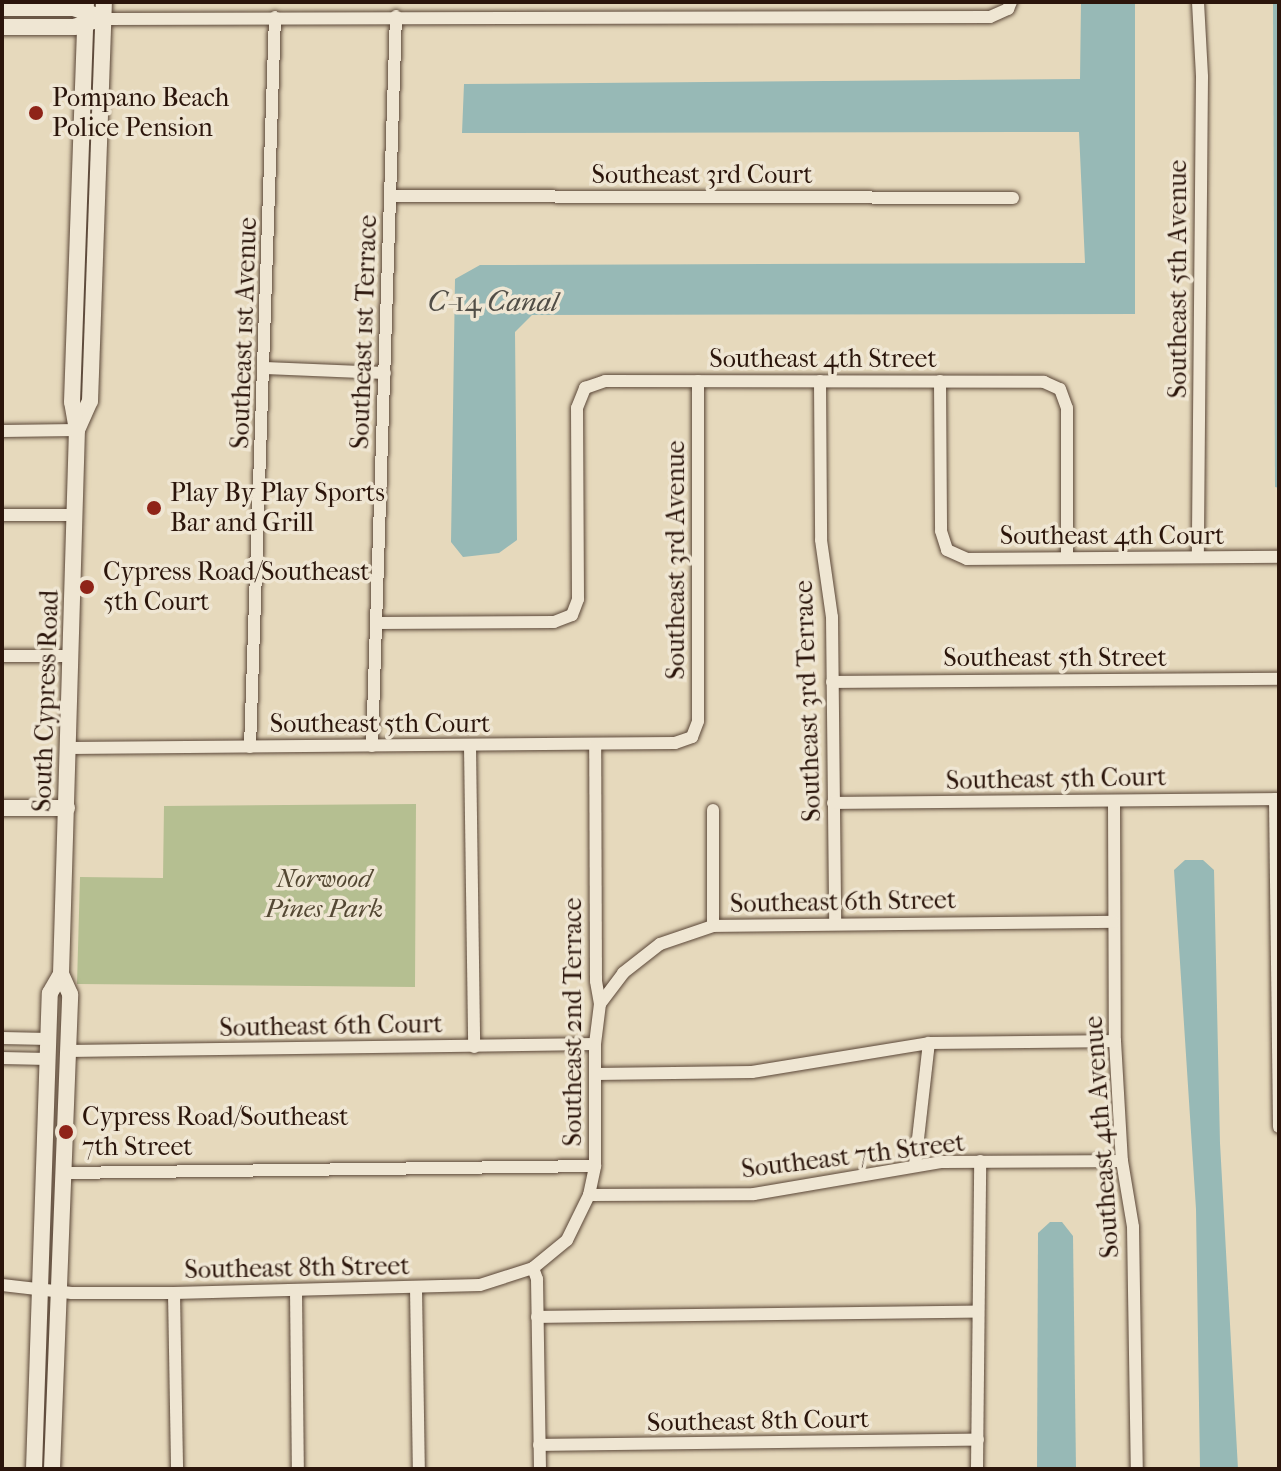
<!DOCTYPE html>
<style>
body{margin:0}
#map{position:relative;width:1281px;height:1471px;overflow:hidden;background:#e6d9bc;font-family:"IM FELL French Canon",serif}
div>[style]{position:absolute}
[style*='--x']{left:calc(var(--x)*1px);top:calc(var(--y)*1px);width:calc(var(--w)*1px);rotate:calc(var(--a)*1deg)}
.green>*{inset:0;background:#b5bf91}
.water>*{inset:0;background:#97b9b6}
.roads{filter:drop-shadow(0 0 2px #5a4637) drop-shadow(0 0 2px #5a4637)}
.minor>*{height:12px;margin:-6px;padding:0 6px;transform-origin:6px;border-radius:6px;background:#efe6d3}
.tertiary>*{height:16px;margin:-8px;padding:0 8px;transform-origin:8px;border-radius:8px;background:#efe6d3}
.dots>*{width:22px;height:22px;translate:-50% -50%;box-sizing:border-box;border:4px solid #efe6d3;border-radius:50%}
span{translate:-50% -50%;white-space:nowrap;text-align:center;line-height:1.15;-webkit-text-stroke:7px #efe6d3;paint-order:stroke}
.poi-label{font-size:26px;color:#2b150b}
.left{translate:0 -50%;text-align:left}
.street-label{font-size:26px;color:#2b150b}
.park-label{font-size:26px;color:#544833;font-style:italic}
.water-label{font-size:28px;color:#514e47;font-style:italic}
.frame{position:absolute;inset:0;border:4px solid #2b150b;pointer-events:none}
</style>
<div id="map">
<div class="green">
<i style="clip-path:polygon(416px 804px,415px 987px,77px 984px,80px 877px,163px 878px,164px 806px)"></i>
</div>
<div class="water">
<i style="clip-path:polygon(1081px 2px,1135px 2px,1135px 314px,532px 315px,515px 332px,517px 540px,499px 553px,463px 557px,451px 542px,455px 279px,480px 265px,1085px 263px,1079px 132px,462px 133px,464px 84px,1080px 79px)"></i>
<i style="clip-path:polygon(1273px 2px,1279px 2px,1279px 488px,1275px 487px)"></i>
<i style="clip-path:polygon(1185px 860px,1203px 860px,1214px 870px,1220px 1143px,1238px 1469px,1200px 1469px,1196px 1209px,1174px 870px)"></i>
<i style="clip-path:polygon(1050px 1222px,1062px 1222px,1073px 1236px,1076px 1469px,1037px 1469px,1038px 1233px)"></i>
</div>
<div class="roads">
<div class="minor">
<i style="--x:1198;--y:2;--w:75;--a:86.9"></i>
<i style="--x:1202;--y:77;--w:480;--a:90.5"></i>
<i style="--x:104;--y:19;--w:886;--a:-0.13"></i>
<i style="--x:990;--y:17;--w:20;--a:-24"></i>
<i style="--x:1008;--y:9;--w:8;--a:-67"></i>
<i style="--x:392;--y:196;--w:621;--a:0.18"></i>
<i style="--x:265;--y:368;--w:120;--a:2.4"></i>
<i style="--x:820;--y:381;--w:159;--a:89.6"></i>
<i style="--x:821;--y:540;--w:78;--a:81.9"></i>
<i style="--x:832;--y:617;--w:307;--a:89.4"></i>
<i style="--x:940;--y:381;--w:150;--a:89.6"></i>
<i style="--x:941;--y:531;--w:20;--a:72"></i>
<i style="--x:947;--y:550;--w:22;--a:24"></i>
<i style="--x:967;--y:559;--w:312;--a:-0.4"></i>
<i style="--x:2;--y:431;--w:75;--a:-0.8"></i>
<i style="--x:2;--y:515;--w:73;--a:0"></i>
<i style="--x:376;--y:623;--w:178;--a:-0.3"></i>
<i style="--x:554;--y:622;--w:19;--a:-21"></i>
<i style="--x:572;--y:615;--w:17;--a:-69"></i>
<i style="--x:578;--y:599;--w:191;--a:-90.3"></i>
<i style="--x:577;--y:408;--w:22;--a:-68"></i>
<i style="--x:585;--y:388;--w:21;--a:-19"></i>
<i style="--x:605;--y:381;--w:439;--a:0.1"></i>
<i style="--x:1044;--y:382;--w:17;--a:24"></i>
<i style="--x:1060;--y:389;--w:20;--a:70"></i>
<i style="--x:1067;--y:408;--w:150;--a:90"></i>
<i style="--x:2;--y:656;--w:69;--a:0"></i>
<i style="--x:832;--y:682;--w:447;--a:-0.4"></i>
<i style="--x:372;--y:746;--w:730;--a:-88.12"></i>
<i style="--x:470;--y:746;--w:301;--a:89.2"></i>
<i style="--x:250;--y:747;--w:730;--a:-88.04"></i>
<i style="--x:68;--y:748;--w:607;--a:-0.47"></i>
<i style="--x:675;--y:743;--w:18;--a:-19"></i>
<i style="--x:692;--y:737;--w:17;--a:-69"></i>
<i style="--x:698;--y:721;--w:340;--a:-90"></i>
<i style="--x:1275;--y:799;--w:328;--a:89.3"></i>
<i style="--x:1114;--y:801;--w:240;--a:89.8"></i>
<i style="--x:1115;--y:1041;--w:120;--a:86.7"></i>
<i style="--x:1122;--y:1161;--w:67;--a:80.5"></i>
<i style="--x:1133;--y:1227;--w:242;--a:89.1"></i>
<i style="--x:833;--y:803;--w:446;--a:-0.5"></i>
<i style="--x:713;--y:926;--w:116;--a:-90"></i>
<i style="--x:600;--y:1004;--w:39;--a:-53"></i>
<i style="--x:623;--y:973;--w:47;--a:-38.1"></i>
<i style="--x:660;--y:944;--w:56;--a:-18.8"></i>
<i style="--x:713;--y:926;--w:401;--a:-0.6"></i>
<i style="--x:2;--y:1038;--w:47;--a:1.2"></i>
<i style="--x:67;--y:1051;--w:528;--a:-0.76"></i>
<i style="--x:2;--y:1058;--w:46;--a:1.2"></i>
<i style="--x:595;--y:1074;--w:157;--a:-0.7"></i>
<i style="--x:752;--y:1072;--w:179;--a:-9.3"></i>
<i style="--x:929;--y:1043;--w:186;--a:-0.6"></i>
<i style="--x:915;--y:1165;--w:123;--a:-83.5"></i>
<i style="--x:63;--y:1173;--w:532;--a:-0.75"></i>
<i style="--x:589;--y:1195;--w:165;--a:-0.3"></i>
<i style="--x:754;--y:1194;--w:191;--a:-9.7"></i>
<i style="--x:942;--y:1162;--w:180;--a:-0.3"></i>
<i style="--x:533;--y:1268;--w:12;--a:70"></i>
<i style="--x:537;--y:1279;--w:190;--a:89.1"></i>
<i style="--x:2;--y:1285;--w:70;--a:6.5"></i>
<i style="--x:72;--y:1293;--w:102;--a:0"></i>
<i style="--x:174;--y:1293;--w:306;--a:-1.5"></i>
<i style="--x:480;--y:1285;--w:56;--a:-17.8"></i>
<i style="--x:533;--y:1268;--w:44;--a:-39.5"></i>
<i style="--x:567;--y:1240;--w:50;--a:-63.9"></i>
<i style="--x:589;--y:1195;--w:30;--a:-78"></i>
<i style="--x:595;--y:1166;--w:122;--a:-90"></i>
<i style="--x:595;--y:1044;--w:40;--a:-82.9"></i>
<i style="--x:600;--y:1004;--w:23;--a:-100"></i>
<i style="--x:596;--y:981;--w:237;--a:-90.2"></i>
<i style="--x:416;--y:1288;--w:181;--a:89.1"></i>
<i style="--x:296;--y:1291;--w:178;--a:89.4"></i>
<i style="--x:174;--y:1293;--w:176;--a:89"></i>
<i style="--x:537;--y:1317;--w:440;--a:-0.7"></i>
<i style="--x:539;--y:1445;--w:439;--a:-0.7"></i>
<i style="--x:977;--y:1469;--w:308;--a:-89.4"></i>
</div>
<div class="tertiary">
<i style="--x:2;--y:8;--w:71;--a:0"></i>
<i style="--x:73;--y:8;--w:23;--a:18"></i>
<i style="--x:2;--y:27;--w:72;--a:0"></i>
<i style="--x:74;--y:27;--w:21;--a:-17"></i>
<i style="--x:77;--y:430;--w:32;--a:-66"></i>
<i style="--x:90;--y:401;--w:399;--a:-88"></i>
<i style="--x:2;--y:808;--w:65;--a:0"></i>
<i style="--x:34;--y:1469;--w:476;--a:-88.1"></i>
<i style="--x:50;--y:993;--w:22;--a:-60"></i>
<i style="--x:52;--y:1469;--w:475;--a:-87.8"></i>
<i style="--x:70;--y:994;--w:22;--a:-114"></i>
<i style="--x:61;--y:974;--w:544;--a:-88.32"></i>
<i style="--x:77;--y:430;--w:28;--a:-100"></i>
<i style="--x:72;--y:402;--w:400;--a:-88"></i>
</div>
</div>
<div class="dots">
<i style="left:36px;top:113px;background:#8f2418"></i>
<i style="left:154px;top:508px;background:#8f2418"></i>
<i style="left:87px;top:587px;background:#8f2418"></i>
<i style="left:66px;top:1132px;background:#8f2418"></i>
</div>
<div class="poi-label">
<span class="left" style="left:52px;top:113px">Pompano Beach<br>Police Pension</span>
<span class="left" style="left:170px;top:508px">Play By Play Sports<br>Bar and Grill</span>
<span class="left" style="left:103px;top:587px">Cypress Road/Southeast<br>5th Court</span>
<span class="left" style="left:82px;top:1132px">Cypress Road/Southeast<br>7th Street</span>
</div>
<div class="street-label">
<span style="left:702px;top:175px">Southeast 3rd Court</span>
<span style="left:1178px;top:279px;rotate:-90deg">Southeast 5th Avenue</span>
<span style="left:364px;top:332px;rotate:-88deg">Southeast 1st Terrace</span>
<span style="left:244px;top:333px;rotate:-88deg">Southeast 1st Avenue</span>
<span style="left:823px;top:359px">Southeast 4th Street</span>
<span style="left:1112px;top:536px">Southeast 4th Court</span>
<span style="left:676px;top:560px;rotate:-90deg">Southeast 3rd Avenue</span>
<span style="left:1055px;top:658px">Southeast 5th Street</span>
<span style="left:46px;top:701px;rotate:-88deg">South Cypress Road</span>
<span style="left:808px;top:701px;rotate:-92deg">Southeast 3rd Terrace</span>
<span style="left:380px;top:724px">Southeast 5th Court</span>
<span style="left:1056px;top:779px;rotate:-1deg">Southeast 5th Court</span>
<span style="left:843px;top:902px;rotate:-1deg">Southeast 6th Street</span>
<span style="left:573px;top:1022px;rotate:-90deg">Southeast 2nd Terrace</span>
<span style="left:331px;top:1026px;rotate:-1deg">Southeast 6th Court</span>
<span style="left:1102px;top:1137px;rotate:-94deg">Southeast 4th Avenue</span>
<span style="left:853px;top:1156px;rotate:-7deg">Southeast 7th Street</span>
<span style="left:297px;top:1268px;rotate:-1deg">Southeast 8th Street</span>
<span style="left:758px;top:1421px;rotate:-1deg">Southeast 8th Court</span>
</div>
<div class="park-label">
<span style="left:324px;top:894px">Norwood<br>Pines Park</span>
</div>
<div class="water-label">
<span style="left:493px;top:302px">C-14 Canal</span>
</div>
<div class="frame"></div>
</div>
